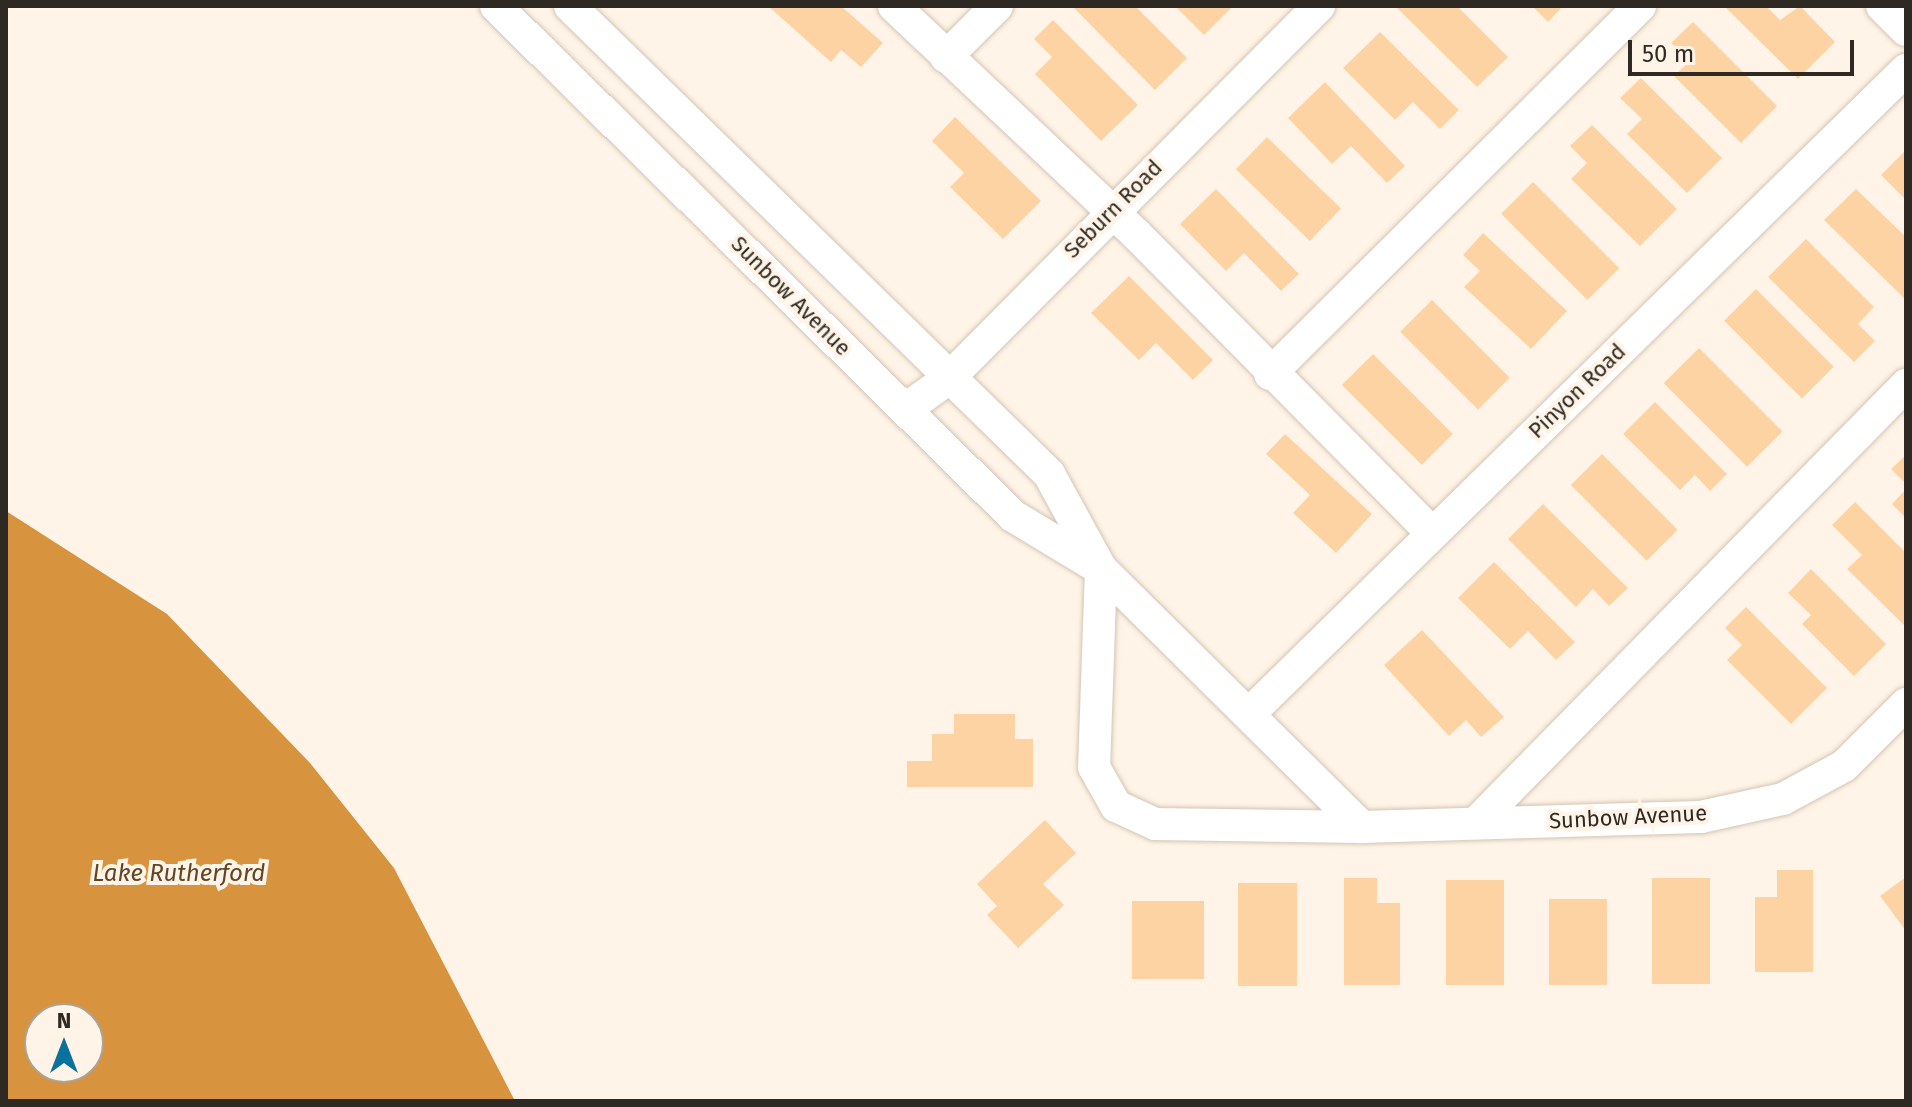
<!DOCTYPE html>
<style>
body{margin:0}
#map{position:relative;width:1912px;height:1107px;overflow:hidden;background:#fff4e7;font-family:"Fira Sans",sans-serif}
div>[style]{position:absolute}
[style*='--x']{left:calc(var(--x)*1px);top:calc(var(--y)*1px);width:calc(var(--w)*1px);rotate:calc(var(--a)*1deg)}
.water>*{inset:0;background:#d7933d}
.building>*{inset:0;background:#fed3a4;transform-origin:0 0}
.roads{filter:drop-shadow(0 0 2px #d3c5b6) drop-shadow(0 0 2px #d3c5b6)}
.minor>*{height:32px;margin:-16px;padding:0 16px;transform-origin:16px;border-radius:16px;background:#fff}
span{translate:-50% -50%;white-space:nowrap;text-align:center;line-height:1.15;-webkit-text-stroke:8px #fff4e7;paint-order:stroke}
.street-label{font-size:22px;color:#2e2923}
.water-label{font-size:24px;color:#624522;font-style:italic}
.frame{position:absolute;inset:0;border:8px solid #2e2923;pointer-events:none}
.north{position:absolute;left:24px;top:1003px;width:80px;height:80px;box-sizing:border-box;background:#fff4e7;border:2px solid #aba399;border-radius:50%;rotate:0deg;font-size:22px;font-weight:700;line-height:32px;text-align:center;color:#2e2923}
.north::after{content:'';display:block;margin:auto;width:28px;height:36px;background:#08719d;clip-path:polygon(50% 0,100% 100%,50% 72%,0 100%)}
.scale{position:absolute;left:1628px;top:40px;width:226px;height:36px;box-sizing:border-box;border:4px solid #2e2923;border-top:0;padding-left:10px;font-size:24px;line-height:28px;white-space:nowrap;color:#2e2923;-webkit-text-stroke:6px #fff4e7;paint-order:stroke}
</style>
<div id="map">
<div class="water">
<i style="clip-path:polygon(evenodd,6px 511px,167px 614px,310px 763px,394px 868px,515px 1101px,6px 1101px,6px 511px,40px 1019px,88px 1019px,88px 1067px,40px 1067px,40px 1019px)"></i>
</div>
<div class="building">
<i style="clip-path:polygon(768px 6px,841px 6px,883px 43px,861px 67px,841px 50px,831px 62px)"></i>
<i style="clip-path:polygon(1072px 6px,1135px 6px,1187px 58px,1155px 90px)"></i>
<i style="clip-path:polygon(1175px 6px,1233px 6px,1204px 35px)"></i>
<i style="clip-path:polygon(1395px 6px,1457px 6px,1508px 57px,1477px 87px)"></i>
<i style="clip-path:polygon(1532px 6px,1563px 6px,1548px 22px)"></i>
<i style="clip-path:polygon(1724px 6px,1766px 6px,1780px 20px,1800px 6px,1835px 42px,1798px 79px)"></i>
<i style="clip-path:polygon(1053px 20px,1138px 105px,1101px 141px,1035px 74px,1052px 57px,1034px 39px)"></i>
<i style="clip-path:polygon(1693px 22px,1777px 106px,1741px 143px,1674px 76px,1690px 61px,1671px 43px)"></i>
<i style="clip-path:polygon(1380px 32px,1459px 110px,1440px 129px,1413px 102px,1395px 120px,1343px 68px)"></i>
<i style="clip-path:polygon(1641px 78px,1722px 158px,1687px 193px,1627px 134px,1642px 119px,1620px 98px)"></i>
<i style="clip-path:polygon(1325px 82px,1405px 166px,1387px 183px,1351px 146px,1332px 164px,1288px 118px)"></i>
<i style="clip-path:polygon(955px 117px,1041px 201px,1003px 239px,950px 187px,964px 173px,932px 141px)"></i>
<i style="clip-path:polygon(1592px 125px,1677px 209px,1640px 246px,1571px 179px,1587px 163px,1570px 146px)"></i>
<i style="left:1267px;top:137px;width:103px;height:45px;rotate:44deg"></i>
<i style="clip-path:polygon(1906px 150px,1906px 200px,1881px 175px)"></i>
<i style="left:1533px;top:182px;width:122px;height:45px;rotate:45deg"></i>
<i style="clip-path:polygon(1216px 189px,1299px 274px,1281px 291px,1244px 253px,1226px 271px,1180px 224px)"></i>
<i style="clip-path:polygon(1856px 189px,1906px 237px,1906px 300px,1824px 220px)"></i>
<i style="clip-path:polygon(1483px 233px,1567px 311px,1531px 349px,1464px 287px,1480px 271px,1463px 255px)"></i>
<i style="clip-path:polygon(1806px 239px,1874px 307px,1858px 324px,1875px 341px,1854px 362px,1768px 277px)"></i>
<i style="clip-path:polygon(1129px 276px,1213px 360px,1193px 380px,1156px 343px,1139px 360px,1091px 313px)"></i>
<i style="left:1756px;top:289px;width:110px;height:45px;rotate:45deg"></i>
<i style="left:1432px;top:300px;width:110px;height:45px;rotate:45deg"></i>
<i style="left:1699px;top:348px;width:118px;height:50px;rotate:45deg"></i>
<i style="left:1373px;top:354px;width:113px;height:44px;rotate:45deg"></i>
<i style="clip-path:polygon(1655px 402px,1727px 474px,1710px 491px,1695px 475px,1680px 490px,1623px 434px)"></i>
<i style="clip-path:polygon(1285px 434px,1372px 514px,1336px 553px,1293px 513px,1310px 495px,1266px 454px)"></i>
<i style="left:1602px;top:454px;width:107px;height:44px;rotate:45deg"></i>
<i style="clip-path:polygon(1906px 455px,1906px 484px,1891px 469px)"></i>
<i style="clip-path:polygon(1906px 489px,1906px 518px,1892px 504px)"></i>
<i style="clip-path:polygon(1855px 502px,1906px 553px,1904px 625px,1847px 569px,1862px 555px,1832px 525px)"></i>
<i style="clip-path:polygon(1543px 504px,1628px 588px,1609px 606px,1593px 589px,1576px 607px,1508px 539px)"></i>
<i style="clip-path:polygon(1494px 562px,1575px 642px,1556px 660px,1528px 631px,1510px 649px,1458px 598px)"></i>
<i style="clip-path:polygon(1811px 569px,1886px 644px,1854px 676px,1802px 624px,1811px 615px,1788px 593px)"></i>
<i style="clip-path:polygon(1746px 607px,1827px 688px,1791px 724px,1727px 660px,1742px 645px,1725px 628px)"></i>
<i style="clip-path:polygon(1422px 630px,1504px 717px,1481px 737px,1466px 720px,1449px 736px,1384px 665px)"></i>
<i style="clip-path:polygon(954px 714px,1015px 714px,1015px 739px,1033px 739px,1033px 787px,907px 787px,907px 761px,932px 761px,932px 734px,954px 734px)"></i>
<i style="clip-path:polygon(1045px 820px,1076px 853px,1043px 884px,1064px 905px,1018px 948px,987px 915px,997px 906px,977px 884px)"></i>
<i style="clip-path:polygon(1777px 870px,1813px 870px,1813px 972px,1755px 972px,1755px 897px,1777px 897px)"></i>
<i style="clip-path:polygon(1906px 877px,1906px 931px,1880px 896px)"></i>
<i style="clip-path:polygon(1344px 878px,1377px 878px,1377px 903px,1400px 903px,1400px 985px,1344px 985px)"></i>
<i style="left:1652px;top:878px;width:58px;height:106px"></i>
<i style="left:1446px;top:880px;width:58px;height:105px"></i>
<i style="left:1238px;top:883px;width:59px;height:103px"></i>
<i style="left:1549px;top:899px;width:58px;height:86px"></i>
<i style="left:1132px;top:901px;width:72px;height:78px"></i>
</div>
<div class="roads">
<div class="minor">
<i style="--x:496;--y:6;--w:726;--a:44.61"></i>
<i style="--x:1013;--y:516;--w:103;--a:31.1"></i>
<i style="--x:1101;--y:569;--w:367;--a:44.7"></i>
<i style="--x:570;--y:6;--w:670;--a:44.33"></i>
<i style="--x:1049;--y:474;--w:108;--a:61.3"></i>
<i style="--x:1101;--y:569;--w:198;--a:92"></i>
<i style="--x:1094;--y:767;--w:45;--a:60.6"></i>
<i style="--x:1116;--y:806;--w:43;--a:24.8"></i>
<i style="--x:1155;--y:824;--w:207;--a:0.8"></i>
<i style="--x:1362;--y:827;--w:339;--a:-1.7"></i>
<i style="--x:1701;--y:817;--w:84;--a:-12.4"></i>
<i style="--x:1783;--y:799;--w:69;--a:-28.4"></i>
<i style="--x:1844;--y:766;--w:88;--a:-45"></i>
<i style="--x:894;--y:6;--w:332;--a:43.3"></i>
<i style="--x:1136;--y:234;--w:421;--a:45.3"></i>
<i style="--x:1882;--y:6;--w:34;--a:45"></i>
<i style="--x:946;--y:57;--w:72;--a:-45"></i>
<i style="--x:1270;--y:374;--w:522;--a:-44.84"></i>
<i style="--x:906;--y:409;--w:53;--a:-35.8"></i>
<i style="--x:949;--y:378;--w:525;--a:-45.15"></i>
<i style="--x:1250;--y:713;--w:919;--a:-44.43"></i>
<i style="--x:1476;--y:823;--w:614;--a:-45.53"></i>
</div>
</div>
<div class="street-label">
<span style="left:1113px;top:209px;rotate:-45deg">Seburn Road</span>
<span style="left:791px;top:296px;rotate:45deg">Sunbow Avenue</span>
<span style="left:1577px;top:391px;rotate:-44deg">Pinyon Road</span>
<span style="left:1628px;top:817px;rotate:-3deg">Sunbow Avenue</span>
</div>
<div class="water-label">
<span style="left:179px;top:874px">Lake Rutherford</span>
</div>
<div class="frame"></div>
<div class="north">N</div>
<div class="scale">50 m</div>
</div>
